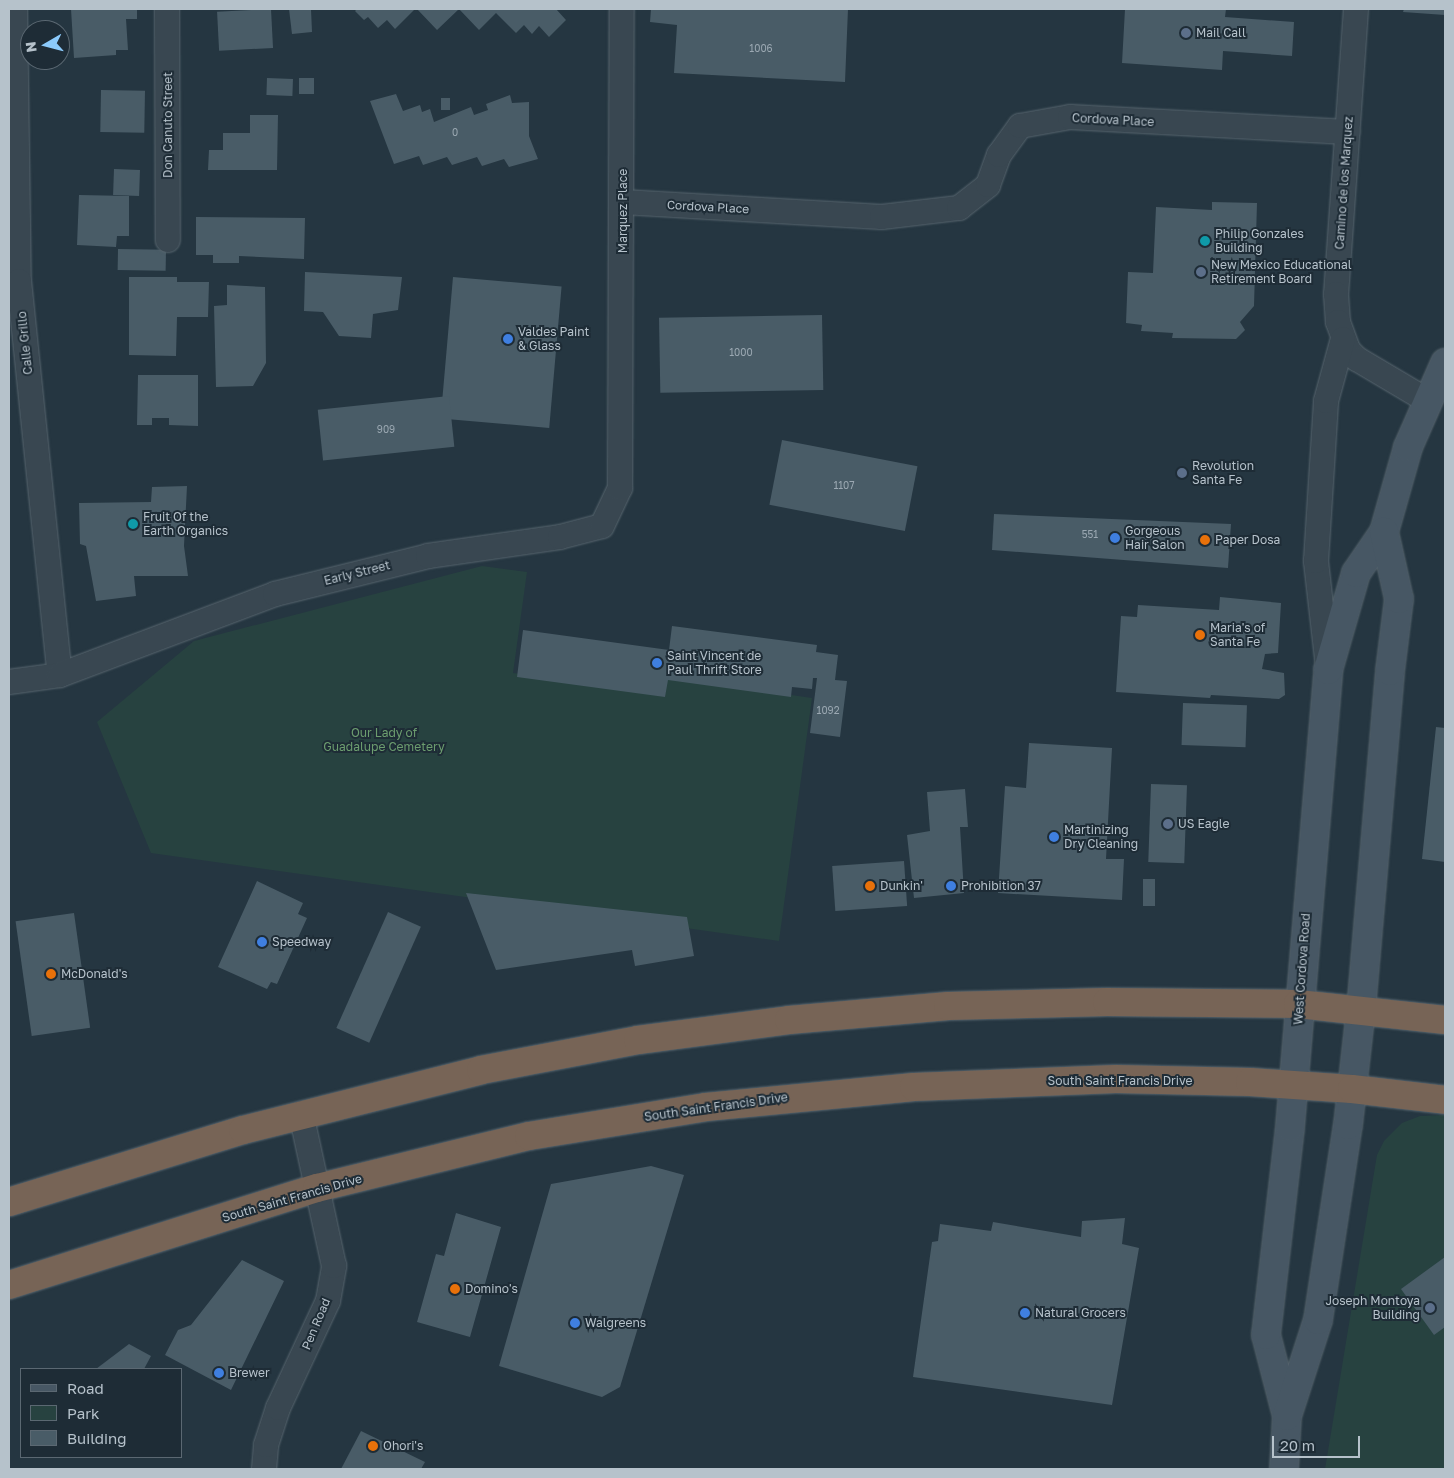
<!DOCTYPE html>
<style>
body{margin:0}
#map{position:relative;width:1454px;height:1478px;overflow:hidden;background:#253641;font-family:"Golos Text",sans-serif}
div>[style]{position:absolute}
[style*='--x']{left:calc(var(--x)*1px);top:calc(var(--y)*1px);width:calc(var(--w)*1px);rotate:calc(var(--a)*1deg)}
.green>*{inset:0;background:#274240}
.building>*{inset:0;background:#495c67;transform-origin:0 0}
.roads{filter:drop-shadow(0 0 1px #57656e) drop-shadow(0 0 1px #57656e)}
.street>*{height:24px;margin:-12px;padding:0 12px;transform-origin:12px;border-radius:12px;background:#394751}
.secondary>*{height:28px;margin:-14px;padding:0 14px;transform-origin:14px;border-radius:14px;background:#475764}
.highway>*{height:28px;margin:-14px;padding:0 14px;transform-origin:14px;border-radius:14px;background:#776456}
.dots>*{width:14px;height:14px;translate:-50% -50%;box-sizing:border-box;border:2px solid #1e2c36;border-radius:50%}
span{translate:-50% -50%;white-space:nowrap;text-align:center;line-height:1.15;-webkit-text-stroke:4px #1e2c36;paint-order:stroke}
.number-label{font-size:10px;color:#9ba8b2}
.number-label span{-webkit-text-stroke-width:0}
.poi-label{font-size:12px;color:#b6c2cb}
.left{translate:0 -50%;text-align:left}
.right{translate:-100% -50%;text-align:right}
.street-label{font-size:12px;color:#b6c2cb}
.park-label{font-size:12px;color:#6c9d6f}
.frame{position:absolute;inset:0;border:10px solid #b6c2cb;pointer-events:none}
.legend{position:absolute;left:20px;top:1368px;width:162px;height:90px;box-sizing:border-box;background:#1e2c36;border:1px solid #5b6872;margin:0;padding:6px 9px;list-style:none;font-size:15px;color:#b6c2cb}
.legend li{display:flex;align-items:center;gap:10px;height:25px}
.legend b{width:25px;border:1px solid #5b6872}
.north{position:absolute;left:20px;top:20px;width:50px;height:50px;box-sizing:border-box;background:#1e2c36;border:1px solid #5b6872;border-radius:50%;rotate:262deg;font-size:14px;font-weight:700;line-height:20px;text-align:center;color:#b6c2cb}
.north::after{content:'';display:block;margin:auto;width:18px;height:22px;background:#8bcafb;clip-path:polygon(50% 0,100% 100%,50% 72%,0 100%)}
.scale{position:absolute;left:1272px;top:1436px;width:88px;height:22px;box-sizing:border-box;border:2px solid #b6c2cb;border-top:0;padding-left:6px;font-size:15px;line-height:18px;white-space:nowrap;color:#b6c2cb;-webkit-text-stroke:4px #1e2c36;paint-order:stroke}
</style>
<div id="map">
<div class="green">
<i style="clip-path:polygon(482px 566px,527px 572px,513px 673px,657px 693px,660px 676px,812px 698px,779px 941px,151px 853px,97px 722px,194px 641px)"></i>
<i style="clip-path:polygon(1445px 1115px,1445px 1469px,1325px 1469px,1377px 1155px,1384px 1141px,1402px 1123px,1420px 1116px)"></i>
</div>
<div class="building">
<i style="clip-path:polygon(71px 9px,137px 9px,137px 19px,126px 19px,128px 50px,116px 50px,116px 55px,74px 58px)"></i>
<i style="left:271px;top:9px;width:39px;height:54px;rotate:87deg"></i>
<i style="clip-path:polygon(289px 9px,311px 9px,312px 32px,292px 34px)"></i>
<i style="clip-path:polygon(357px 9px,415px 9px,395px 29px,387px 20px,378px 28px,368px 17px,364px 20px,355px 11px)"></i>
<i style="clip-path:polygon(417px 9px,556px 9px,566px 20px,549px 37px,539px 26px,532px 34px,524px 25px,516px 33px,496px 13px,479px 30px,459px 9px,437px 30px)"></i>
<i style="clip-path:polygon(651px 9px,848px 9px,845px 82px,674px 73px,677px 25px,650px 22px)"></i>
<i style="clip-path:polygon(1125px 9px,1226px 9px,1225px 17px,1294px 22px,1292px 56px,1223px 51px,1222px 70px,1122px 63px)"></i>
<i style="clip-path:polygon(1404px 9px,1445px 9px,1445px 15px,1403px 12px)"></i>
<i style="left:267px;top:78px;width:26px;height:17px;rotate:2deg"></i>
<i style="left:299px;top:78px;width:15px;height:16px"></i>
<i style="left:101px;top:90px;width:44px;height:42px;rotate:1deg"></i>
<i style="clip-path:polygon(396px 94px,403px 111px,420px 105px,422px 112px,430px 109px,434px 122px,471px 107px,474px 115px,488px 110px,486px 104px,510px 95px,512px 103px,529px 102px,529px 136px,538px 159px,509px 167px,504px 159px,482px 166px,477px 157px,452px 165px,447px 157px,423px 165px,419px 156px,394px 164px,370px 101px)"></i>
<i style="left:441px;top:98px;width:9px;height:12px"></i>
<i style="clip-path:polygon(250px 115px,278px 115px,277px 170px,208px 170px,209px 150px,223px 150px,223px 133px,250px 133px)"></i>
<i style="left:114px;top:169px;width:26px;height:26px;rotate:2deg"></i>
<i style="clip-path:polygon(79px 195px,129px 196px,129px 236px,117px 236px,116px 247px,77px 245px)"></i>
<i style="clip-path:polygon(1212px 202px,1257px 203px,1254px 306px,1240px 322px,1245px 330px,1236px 339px,1172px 338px,1173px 333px,1141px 331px,1142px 325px,1126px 323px,1128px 272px,1153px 273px,1156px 207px,1212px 210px)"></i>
<i style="clip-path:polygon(196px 217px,305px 218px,304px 259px,239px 256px,239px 263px,213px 263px,213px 255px,196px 255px)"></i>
<i style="left:118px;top:249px;width:48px;height:21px;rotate:1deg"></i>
<i style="clip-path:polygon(305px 272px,402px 277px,398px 310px,373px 314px,371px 338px,339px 336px,323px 312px,304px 311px)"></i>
<i style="clip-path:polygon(129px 277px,177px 277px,177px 282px,209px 282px,208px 317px,177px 317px,176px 356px,129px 355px)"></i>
<i style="left:453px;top:277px;width:109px;height:142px;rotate:5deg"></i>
<i style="clip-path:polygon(227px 285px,265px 287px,266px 363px,253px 386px,216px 387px,214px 306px,227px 305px)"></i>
<i style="left:822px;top:315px;width:75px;height:163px;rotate:89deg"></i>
<i style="clip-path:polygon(138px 375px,198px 375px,198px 426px,169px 425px,169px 418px,152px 418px,152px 425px,137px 425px)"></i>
<i style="left:449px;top:396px;width:51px;height:132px;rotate:84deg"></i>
<i style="left:782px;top:440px;width:138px;height:66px;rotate:11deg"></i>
<i style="clip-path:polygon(187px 486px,184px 546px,188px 576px,134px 576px,136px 596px,96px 601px,86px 546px,80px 544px,79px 503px,151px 502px,152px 487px)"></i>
<i style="clip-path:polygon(994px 514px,1231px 524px,1228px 568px,992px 550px)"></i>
<i style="clip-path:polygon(1220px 597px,1281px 603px,1278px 653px,1265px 654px,1262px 669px,1284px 673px,1285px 695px,1279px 699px,1211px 695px,1210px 698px,1116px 692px,1121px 616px,1137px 617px,1138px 605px,1219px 610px)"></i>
<i style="clip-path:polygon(672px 626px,817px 645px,816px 652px,838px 655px,835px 680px,847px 681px,840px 737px,810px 733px,817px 678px,813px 678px,812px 689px,792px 687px,791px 697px,668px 680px,665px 697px,517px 677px,523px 630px,669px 650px)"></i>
<i style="left:1183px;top:703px;width:64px;height:42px;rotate:2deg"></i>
<i style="clip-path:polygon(1436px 727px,1445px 728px,1445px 862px,1422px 859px)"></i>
<i style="clip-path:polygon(1029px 743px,1112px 748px,1106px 859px,1124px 859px,1122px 900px,998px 893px,1005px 786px,1026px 788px)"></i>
<i style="left:1151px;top:784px;width:36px;height:78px;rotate:2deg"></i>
<i style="clip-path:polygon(965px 789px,968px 827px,960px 827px,964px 893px,914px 898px,907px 835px,930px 831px,927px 792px)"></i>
<i style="left:904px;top:861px;width:45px;height:72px;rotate:86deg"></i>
<i style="left:1143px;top:879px;width:12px;height:27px"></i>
<i style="clip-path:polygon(257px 881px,303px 903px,298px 914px,307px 918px,277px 984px,271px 982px,267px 989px,218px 967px)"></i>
<i style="clip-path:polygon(466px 893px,687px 917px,694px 956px,635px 966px,632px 950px,496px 970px)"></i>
<i style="left:388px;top:912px;width:36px;height:127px;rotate:24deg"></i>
<i style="left:74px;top:913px;width:116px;height:59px;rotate:82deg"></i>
<i style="clip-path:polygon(651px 1166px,684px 1175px,620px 1387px,602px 1397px,499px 1366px,551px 1184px)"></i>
<i style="clip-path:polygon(456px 1213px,501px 1227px,470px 1337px,417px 1322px,436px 1254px,444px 1256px)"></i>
<i style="clip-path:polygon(1125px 1218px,1122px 1244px,1139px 1248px,1112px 1405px,913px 1377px,932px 1242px,938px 1241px,940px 1224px,991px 1231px,993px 1222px,1081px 1237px,1082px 1221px)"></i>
<i style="clip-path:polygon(1445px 1257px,1445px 1327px,1434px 1335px,1401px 1289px)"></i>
<i style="clip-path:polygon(242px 1260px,284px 1281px,231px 1390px,165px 1355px,178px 1330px,191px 1325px)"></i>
<i style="clip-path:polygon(129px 1344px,151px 1356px,144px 1369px,96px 1369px)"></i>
<i style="clip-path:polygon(361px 1431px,425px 1462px,421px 1469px,341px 1469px)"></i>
</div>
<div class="roads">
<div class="street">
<i style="--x:15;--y:9;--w:272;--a:89.2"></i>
<i style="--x:19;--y:281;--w:396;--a:84.1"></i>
<i style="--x:167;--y:9;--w:231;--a:89.8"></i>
<i style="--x:1356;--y:9;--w:286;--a:94"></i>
<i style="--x:1336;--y:294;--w:28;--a:86"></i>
<i style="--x:1338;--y:322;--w:30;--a:70"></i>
<i style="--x:1348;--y:350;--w:13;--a:45"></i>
<i style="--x:1357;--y:359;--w:82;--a:30.6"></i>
<i style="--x:623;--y:202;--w:259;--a:3.3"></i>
<i style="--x:882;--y:217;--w:78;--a:-6.7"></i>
<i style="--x:959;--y:208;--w:37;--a:-38"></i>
<i style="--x:988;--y:185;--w:32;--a:-70"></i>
<i style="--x:999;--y:155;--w:36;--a:-54"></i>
<i style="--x:1020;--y:126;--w:51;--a:-10.2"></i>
<i style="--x:1070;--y:117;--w:278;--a:3.1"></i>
<i style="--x:1328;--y:667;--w:107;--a:-96.5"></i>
<i style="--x:1316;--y:561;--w:160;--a:-86.4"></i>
<i style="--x:1326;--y:401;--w:64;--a:-74.7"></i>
<i style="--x:9;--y:682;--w:51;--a:-7.8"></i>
<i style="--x:60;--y:675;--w:230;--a:-20.6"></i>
<i style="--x:275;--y:594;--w:158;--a:-13.9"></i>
<i style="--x:428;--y:556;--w:133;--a:-8.2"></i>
<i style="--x:560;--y:537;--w:43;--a:-14.7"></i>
<i style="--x:602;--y:526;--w:42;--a:-64.7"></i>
<i style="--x:620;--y:488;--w:479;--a:-89.8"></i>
<i style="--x:264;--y:1469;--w:24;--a:-85"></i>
<i style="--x:266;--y:1445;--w:39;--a:-72"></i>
<i style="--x:278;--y:1408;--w:118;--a:-65"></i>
<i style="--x:328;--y:1301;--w:36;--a:-80"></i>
<i style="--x:334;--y:1266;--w:156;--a:-102.2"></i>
</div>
<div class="secondary">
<i style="--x:1287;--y:1416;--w:84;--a:-104.5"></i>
<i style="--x:1266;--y:1335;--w:209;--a:-83.4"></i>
<i style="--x:1290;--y:1127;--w:459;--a:-85.2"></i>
<i style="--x:1328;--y:670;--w:101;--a:-73.9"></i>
<i style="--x:1356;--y:573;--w:50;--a:-55.7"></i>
<i style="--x:1384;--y:532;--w:88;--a:-74.2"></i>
<i style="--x:1408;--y:447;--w:92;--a:-66.2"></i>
<i style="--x:1284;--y:1469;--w:53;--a:-86.8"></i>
<i style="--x:1287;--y:1416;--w:101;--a:-72.1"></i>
<i style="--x:1318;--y:1320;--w:197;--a:-81.3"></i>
<i style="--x:1348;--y:1125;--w:116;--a:-83.6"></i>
<i style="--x:1361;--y:1010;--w:340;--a:-85.1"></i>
<i style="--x:1390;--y:671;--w:73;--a:-82.9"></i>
<i style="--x:1399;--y:599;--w:69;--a:-102.6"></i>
</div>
<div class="highway">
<i style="--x:9;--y:1202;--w:245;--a:-17.1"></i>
<i style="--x:243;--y:1130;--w:245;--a:-14.1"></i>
<i style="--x:481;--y:1070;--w:160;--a:-10.8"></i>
<i style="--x:638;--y:1040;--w:152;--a:-7.5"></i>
<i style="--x:789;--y:1020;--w:160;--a:-5"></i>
<i style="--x:948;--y:1006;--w:159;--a:-1.4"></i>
<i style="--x:1107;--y:1002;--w:191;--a:0.6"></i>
<i style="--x:1298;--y:1004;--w:148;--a:6.2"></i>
<i style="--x:9;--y:1285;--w:323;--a:-17.5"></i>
<i style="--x:317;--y:1188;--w:218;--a:-13.8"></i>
<i style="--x:529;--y:1136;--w:179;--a:-9.3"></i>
<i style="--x:706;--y:1107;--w:209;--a:-5.5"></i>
<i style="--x:914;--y:1087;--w:202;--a:-2.3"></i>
<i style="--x:1116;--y:1079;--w:134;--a:1.3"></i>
<i style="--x:1250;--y:1082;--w:102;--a:3.9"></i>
<i style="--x:1352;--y:1089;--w:94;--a:6.7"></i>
</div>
</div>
<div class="dots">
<i style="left:1186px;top:33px;background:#5c6f8a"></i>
<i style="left:1205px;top:241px;background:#0f9aa8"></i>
<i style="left:1201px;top:272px;background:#5c6f8a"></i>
<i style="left:508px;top:339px;background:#3f7fe0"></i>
<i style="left:1182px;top:473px;background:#5c6f8a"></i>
<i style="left:133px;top:524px;background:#0f9aa8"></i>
<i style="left:1115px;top:538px;background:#3f7fe0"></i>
<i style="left:1205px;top:540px;background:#e8710a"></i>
<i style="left:1200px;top:635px;background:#e8710a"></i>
<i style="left:657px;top:663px;background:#3f7fe0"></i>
<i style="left:1168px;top:824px;background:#5c6f8a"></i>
<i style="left:1054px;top:837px;background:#3f7fe0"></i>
<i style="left:870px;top:886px;background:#e8710a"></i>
<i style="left:951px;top:886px;background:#3f7fe0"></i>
<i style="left:262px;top:942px;background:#3f7fe0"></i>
<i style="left:51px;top:974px;background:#e8710a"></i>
<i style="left:455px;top:1289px;background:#e8710a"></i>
<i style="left:1430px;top:1308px;background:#5c6f8a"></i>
<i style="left:1025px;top:1313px;background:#3f7fe0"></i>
<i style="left:575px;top:1323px;background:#3f7fe0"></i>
<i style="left:219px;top:1373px;background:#3f7fe0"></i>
<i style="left:373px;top:1446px;background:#e8710a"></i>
</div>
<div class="number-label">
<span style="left:761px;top:49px">1006</span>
<span style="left:455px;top:133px">0</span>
<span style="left:741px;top:353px">1000</span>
<span style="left:386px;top:430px">909</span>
<span style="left:844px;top:486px">1107</span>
<span style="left:1090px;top:535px">551</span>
<span style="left:828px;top:711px">1092</span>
</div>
<div class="poi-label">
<span class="left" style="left:1196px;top:33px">Mail Call</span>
<span class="left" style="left:1215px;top:241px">Philip Gonzales<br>Building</span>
<span class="left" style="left:1211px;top:272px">New Mexico Educational<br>Retirement Board</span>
<span class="left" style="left:518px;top:339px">Valdes Paint<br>&amp; Glass</span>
<span class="left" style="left:1192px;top:473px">Revolution<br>Santa Fe</span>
<span class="left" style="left:143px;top:524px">Fruit Of the<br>Earth Organics</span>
<span class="left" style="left:1125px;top:538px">Gorgeous<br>Hair Salon</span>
<span class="left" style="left:1215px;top:540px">Paper Dosa</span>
<span class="left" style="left:1210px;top:635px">Maria's of<br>Santa Fe</span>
<span class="left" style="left:667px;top:663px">Saint Vincent de<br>Paul Thrift Store</span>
<span class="left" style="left:1178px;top:824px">US Eagle</span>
<span class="left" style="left:1064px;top:837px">Martinizing<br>Dry Cleaning</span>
<span class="left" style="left:880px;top:886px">Dunkin'</span>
<span class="left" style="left:961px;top:886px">Prohibition 37</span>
<span class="left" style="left:272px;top:942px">Speedway</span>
<span class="left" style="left:61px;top:974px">McDonald's</span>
<span class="left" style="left:465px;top:1289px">Domino's</span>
<span class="right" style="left:1420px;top:1308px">Joseph Montoya<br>Building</span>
<span class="left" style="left:1035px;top:1313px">Natural Grocers</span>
<span class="left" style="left:585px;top:1323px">Walgreens</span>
<span class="left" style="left:229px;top:1373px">Brewer</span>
<span class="left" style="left:383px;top:1446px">Ohori's</span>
</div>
<div class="street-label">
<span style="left:1113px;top:120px;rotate:3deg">Cordova Place</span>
<span style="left:168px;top:125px;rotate:-90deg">Don Canuto Street</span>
<span style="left:1344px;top:183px;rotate:-86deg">Camino de los Marquez</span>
<span style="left:708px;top:207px;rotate:3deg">Cordova Place</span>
<span style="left:623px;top:211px;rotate:-90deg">Marquez Place</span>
<span style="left:25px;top:343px;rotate:-96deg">Calle Grillo</span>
<span style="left:357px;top:573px;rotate:-14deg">Early Street</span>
<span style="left:1302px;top:969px;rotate:-86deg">West Cordova Road</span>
<span style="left:1120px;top:1081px">South Saint Francis Drive</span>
<span style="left:716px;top:1107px;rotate:-8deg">South Saint Francis Drive</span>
<span style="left:292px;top:1198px;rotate:-16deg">South Saint Francis Drive</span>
<span style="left:316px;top:1324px;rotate:-67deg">Pen Road</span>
</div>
<div class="park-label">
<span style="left:384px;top:740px">Our Lady of<br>Guadalupe Cemetery</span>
</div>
<div class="frame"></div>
<ul class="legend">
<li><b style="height:6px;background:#475764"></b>Road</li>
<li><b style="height:14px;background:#274240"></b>Park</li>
<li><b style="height:14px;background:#495c67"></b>Building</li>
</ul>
<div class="north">N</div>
<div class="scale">20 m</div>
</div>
